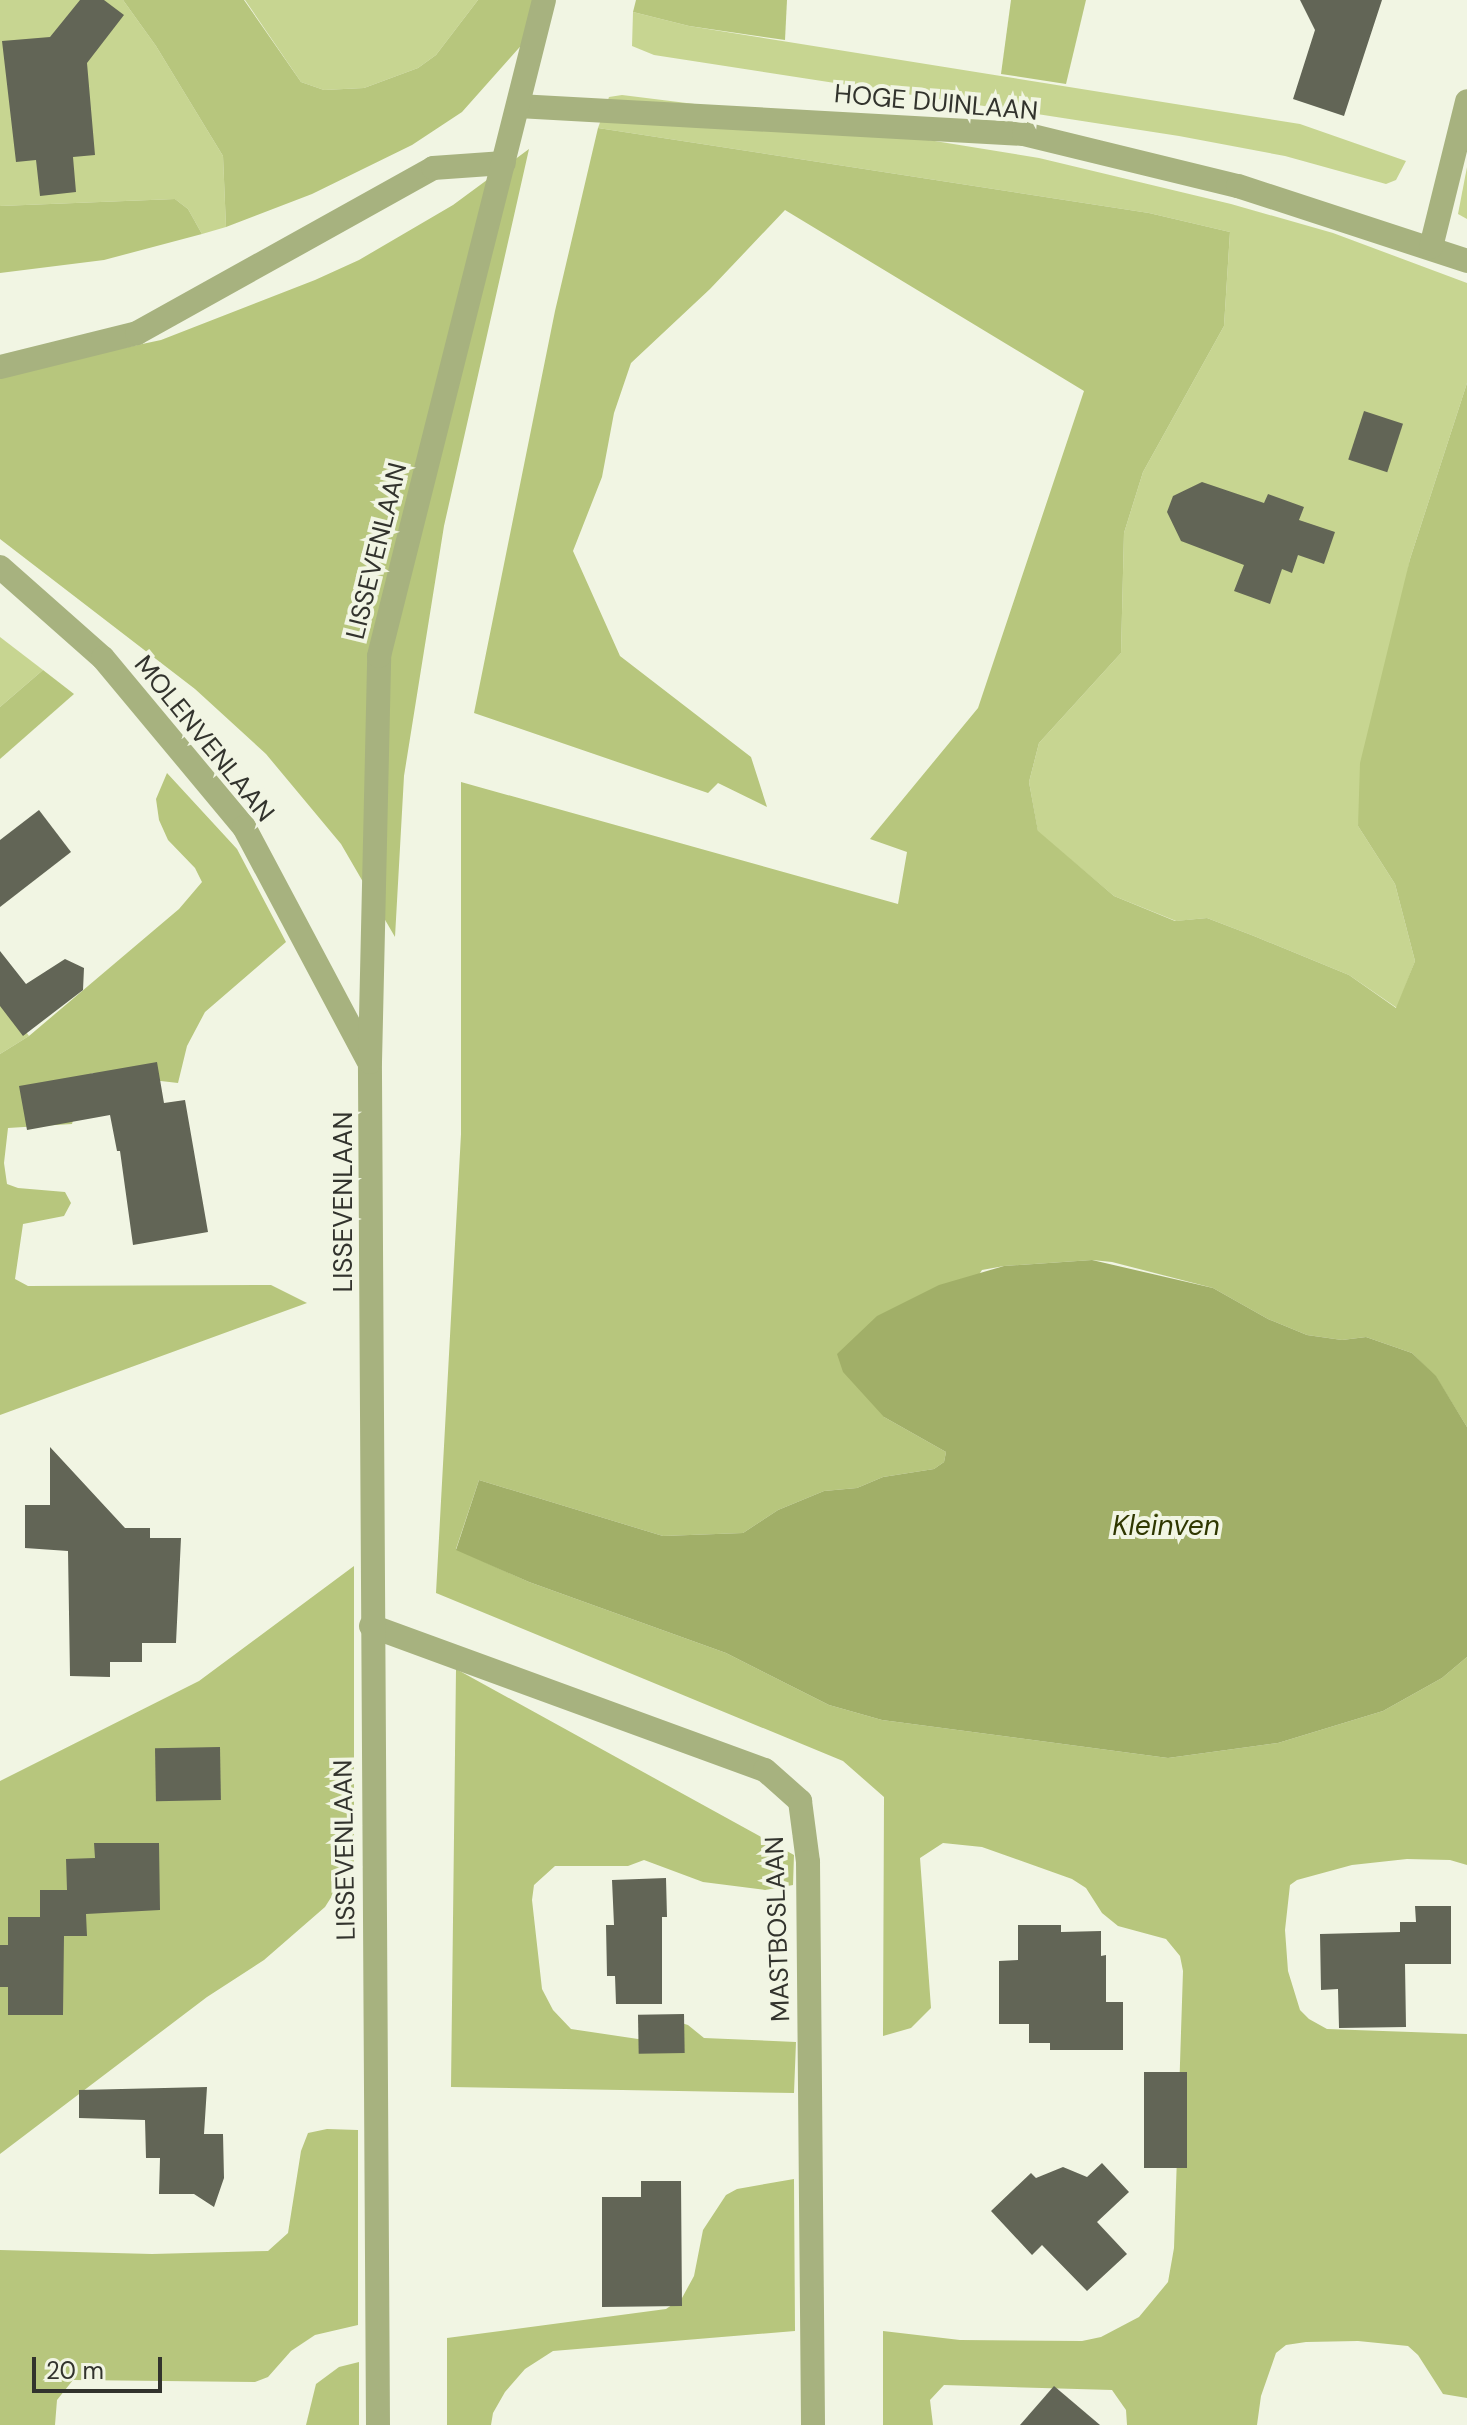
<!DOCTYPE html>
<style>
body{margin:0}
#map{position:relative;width:1467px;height:2425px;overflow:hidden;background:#f1f5e3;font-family:"DM Sans",sans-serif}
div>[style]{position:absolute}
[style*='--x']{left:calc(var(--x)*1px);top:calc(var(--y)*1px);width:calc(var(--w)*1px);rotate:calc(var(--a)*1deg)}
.green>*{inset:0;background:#c7d591}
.forest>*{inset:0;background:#b7c67d}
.water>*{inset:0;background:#a1af68}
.building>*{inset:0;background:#626556;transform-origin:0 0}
.minor>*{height:24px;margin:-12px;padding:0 12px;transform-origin:12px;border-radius:12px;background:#a7b27f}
span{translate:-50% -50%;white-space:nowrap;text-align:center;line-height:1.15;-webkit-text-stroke:8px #f1f5e3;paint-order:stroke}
.street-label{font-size:26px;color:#32332d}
.water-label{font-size:28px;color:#2f3700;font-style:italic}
.scale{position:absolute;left:32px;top:2357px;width:130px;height:36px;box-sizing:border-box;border:4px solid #32332d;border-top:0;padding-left:10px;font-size:24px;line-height:28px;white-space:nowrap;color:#32332d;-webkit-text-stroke:6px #f1f5e3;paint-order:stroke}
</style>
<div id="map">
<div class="green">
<i style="clip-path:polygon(0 0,123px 0,156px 46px,223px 156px,226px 227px,202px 234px,188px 209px,175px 199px,0 206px)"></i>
<i style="clip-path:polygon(245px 0,478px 0,436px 55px,418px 68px,364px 88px,324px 90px,301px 82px)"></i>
<i style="clip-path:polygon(633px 12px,689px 26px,1300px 124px,1406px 161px,1396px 180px,1386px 184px,1285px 156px,1179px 136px,654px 55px,632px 46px)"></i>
<i style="clip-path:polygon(622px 95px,743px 110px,1039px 158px,1231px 204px,1333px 233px,1467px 283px,1467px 383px,1410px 559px,1358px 826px,1395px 884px,1415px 961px,1397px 1008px,1349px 975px,1254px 936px,1207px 918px,1176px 921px,1114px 896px,1038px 832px,1029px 782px,1039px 743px,1121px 653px,1124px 533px,1143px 472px,1224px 326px,1230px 232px,1149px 213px,598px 128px,609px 97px)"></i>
<i style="clip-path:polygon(1467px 167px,1467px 219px,1458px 214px)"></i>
<i style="clip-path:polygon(0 637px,43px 670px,0 707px)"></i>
<i style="clip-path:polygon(0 998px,29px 1036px,0 1054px)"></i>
</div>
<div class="forest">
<i style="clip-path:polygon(123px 0,244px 0,301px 82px,324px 90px,364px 88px,418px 68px,436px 55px,478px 0,555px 0,542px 22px,462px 112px,412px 145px,312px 194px,226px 227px,223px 156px,156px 46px)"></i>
<i style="clip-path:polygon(636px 0,787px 0,785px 40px,689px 26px,633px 12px)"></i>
<i style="clip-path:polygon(1011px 0,1086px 0,1066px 84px,1001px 74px)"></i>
<i style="clip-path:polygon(598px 128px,1149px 213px,1230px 232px,1224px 326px,1143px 472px,1124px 533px,1121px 653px,1039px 743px,1029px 782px,1038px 831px,1114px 896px,1175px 921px,1207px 918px,1254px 936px,1349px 975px,1396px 1008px,1415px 961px,1395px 884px,1358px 826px,1360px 763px,1410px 559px,1467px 383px,1467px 1427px,1436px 1377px,1412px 1353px,1366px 1337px,1342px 1340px,1307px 1335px,1268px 1319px,1213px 1288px,1112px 1262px,1092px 1260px,1004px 1266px,982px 1270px,884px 1417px,946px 1452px,944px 1462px,934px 1469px,883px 1477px,857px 1488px,824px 1491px,778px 1510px,743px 1533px,663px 1536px,479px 1480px,456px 1549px,529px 1582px,726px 1653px,829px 1705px,882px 1720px,1168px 1758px,1278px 1743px,1383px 1711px,1442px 1678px,1467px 1657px,1467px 1865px,1450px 1860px,1407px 1859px,1352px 1865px,1297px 1880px,1290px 1885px,1285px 1930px,1288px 1971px,1300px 2010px,1309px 2019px,1327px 2029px,1467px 2034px,1467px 2398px,1443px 2394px,1418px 2355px,1408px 2346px,1358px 2341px,1306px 2342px,1286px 2345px,1276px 2353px,1261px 2396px,1257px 2425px,1127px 2425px,1126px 2410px,1112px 2390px,944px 2385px,930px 2400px,933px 2425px,883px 2425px,883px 2331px,960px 2340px,1082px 2341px,1101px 2337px,1139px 2317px,1168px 2282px,1174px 2248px,1183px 1971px,1180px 1956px,1166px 1939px,1118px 1926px,1102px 1913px,1086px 1888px,1072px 1879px,982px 1847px,943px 1843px,920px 1858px,931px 2008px,911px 2028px,883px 2036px,884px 1797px,843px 1761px,436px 1593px,461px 1134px,461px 782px,898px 904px,907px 852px,870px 839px,978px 708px,1084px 391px,785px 210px,710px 289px,631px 363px,614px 413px,602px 477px,573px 551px,620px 656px,751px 757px,767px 807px,718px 783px,708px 793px,474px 713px,555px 311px)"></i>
<i style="clip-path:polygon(529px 149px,444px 526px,404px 776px,395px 937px,341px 844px,266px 754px,195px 689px,0 539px,0 370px,25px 369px,161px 340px,315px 280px,359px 260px,453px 205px)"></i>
<i style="clip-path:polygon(175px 199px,188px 209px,202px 234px,104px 260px,0 273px,0 206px)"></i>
<i style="clip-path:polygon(43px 670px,74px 694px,0 759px,0 707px)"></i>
<i style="clip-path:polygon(167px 773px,237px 849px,286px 942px,205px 1012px,187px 1046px,178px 1083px,92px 1073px,82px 1089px,72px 1124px,8px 1128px,4px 1163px,7px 1184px,18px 1188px,65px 1192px,71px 1203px,64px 1216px,23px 1224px,15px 1279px,28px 1286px,271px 1285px,307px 1303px,0 1415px,0 1054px,29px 1036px,179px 909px,202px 882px,195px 868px,168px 840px,159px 820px,156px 799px)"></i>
<i style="clip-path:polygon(354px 1566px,354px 1861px,325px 1907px,264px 1960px,207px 1997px,0 2154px,0 1781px,199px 1681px)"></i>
<i style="clip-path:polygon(456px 1669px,794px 1855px,793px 1885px,765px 1890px,703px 1882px,644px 1860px,628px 1866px,555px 1866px,534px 1885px,532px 1900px,542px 1989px,553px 2010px,571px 2029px,638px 2039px,675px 2021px,688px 2025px,704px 2038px,796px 2042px,794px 2093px,451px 2087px)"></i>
<i style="clip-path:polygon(327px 2129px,358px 2130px,358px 2325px,315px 2335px,291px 2351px,268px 2377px,255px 2382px,73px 2380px,57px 2400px,55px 2425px,0 2425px,0 2250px,152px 2254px,268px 2251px,288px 2233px,301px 2151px,308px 2133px)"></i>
<i style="clip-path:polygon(794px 2179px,795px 2331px,553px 2351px,525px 2369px,505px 2392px,493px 2413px,491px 2425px,447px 2425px,447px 2338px,666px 2309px,682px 2298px,694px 2276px,703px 2230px,726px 2195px,737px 2189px)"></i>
<i style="clip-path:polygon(359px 2362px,359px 2425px,306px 2425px,316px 2384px,339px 2367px)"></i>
</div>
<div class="water">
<i style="clip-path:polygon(1092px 1260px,1213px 1288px,1268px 1319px,1307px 1335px,1342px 1340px,1366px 1337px,1412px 1353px,1436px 1376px,1467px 1427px,1467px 1657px,1442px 1678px,1383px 1711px,1278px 1743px,1168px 1758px,882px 1720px,829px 1705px,726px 1653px,529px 1582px,456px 1550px,479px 1480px,663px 1536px,743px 1533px,778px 1510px,824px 1491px,857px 1488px,883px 1477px,934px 1469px,944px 1462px,946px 1452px,884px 1417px,843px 1372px,837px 1354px,877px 1316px,939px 1285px,1004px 1266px)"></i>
</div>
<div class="building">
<i style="clip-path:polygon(80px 0,104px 0,124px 15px,87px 63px,95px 155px,73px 157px,76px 192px,40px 196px,36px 160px,16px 162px,2px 41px,50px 37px)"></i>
<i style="clip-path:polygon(1300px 0,1382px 0,1344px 116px,1293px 99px,1315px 30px)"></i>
<i style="left:1364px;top:411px;width:41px;height:51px;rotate:18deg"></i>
<i style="clip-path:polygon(1202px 482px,1264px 503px,1268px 494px,1304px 507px,1299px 520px,1335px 532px,1324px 564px,1298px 555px,1292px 573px,1282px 569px,1270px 604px,1234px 591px,1244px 565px,1181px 541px,1167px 512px,1173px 496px)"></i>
<i style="clip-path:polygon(39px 810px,71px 852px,0 907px,0 840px)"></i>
<i style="clip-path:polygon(0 951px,26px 984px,65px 959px,84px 968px,83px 990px,23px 1036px,0 1006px)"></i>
<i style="clip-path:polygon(157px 1062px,164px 1103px,185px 1100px,208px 1232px,133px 1245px,120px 1151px,117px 1151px,110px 1115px,27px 1130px,19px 1086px)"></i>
<i style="clip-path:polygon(50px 1447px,125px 1528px,150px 1528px,150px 1538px,181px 1538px,176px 1643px,142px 1643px,142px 1662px,110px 1662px,110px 1677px,70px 1676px,68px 1551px,25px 1548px,25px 1505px,50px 1505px)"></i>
<i style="left:220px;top:1747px;width:53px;height:65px;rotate:89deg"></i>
<i style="clip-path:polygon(94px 1843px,159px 1843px,160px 1910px,86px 1914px,87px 1936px,64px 1936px,63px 2015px,8px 2015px,8px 1987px,0 1987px,0 1945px,8px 1945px,8px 1917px,40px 1917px,40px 1890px,67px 1890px,66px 1859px,95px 1858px)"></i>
<i style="clip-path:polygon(666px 1878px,667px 1917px,662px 1917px,662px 2004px,616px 2004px,615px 1976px,607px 1976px,606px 1925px,614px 1925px,612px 1880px)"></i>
<i style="clip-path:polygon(1415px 1906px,1451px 1906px,1451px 1964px,1405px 1964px,1406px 2027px,1339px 2028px,1338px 1989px,1321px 1990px,1320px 1934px,1400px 1932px,1400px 1922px,1416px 1922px)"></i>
<i style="clip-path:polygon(1018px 1925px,1061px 1925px,1061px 1932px,1101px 1931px,1101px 1956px,1106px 1955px,1106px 2002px,1123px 2002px,1123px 2050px,1050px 2050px,1050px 2043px,1029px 2043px,1029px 2024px,999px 2024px,999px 1961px,1018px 1960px)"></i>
<i style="left:684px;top:2014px;width:39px;height:46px;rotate:89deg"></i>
<i style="left:1144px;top:2072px;width:43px;height:96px"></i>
<i style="clip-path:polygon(207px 2087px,204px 2134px,223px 2134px,224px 2178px,214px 2207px,194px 2194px,159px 2194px,160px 2158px,146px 2158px,145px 2120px,79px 2118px,79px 2090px)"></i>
<i style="clip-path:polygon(1102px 2163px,1129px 2192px,1097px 2222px,1127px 2254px,1087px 2291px,1042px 2245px,1032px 2255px,991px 2211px,1031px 2173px,1036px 2178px,1063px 2167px,1087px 2177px)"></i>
<i style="clip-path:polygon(641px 2181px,681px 2181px,682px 2306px,602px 2307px,602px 2197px,641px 2197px)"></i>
<i style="clip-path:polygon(1054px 2386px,1100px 2425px,1020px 2425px)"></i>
</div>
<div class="minor">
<i style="--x:518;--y:106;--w:507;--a:3.17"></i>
<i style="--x:1024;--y:134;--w:220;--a:13.7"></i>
<i style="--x:1238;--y:186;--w:241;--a:18.1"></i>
<i style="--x:1431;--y:247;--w:150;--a:-76.1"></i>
<i style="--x:0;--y:367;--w:141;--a:-13.9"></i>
<i style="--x:137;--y:333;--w:339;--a:-29.1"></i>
<i style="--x:433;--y:168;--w:71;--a:-4"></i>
<i style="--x:0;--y:567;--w:137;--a:41.5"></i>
<i style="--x:103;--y:658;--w:220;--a:50.2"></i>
<i style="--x:244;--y:827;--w:264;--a:62"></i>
<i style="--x:371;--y:1626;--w:419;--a:20.1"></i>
<i style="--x:765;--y:1770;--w:47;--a:41.5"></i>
<i style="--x:800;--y:1801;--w:62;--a:82.5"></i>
<i style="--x:808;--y:1862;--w:563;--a:89.49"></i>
<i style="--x:378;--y:2425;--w:1363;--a:-90.34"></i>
<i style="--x:370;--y:1062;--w:406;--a:-88.7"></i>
<i style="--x:379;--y:656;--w:676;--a:-75.88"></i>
</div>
<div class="street-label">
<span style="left:936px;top:103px;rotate:5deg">HOGE DUINLAAN</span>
<span style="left:377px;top:551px;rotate:-76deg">LISSEVENLAAN</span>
<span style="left:204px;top:739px;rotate:51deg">MOLENVENLAAN</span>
<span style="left:344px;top:1202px;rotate:-90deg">LISSEVENLAAN</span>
<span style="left:345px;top:1850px;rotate:-91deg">LISSEVENLAAN</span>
<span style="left:778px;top:1929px;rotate:-92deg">MASTBOSLAAN</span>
</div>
<div class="water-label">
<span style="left:1166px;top:1526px">Kleinven</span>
</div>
<div class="scale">20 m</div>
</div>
